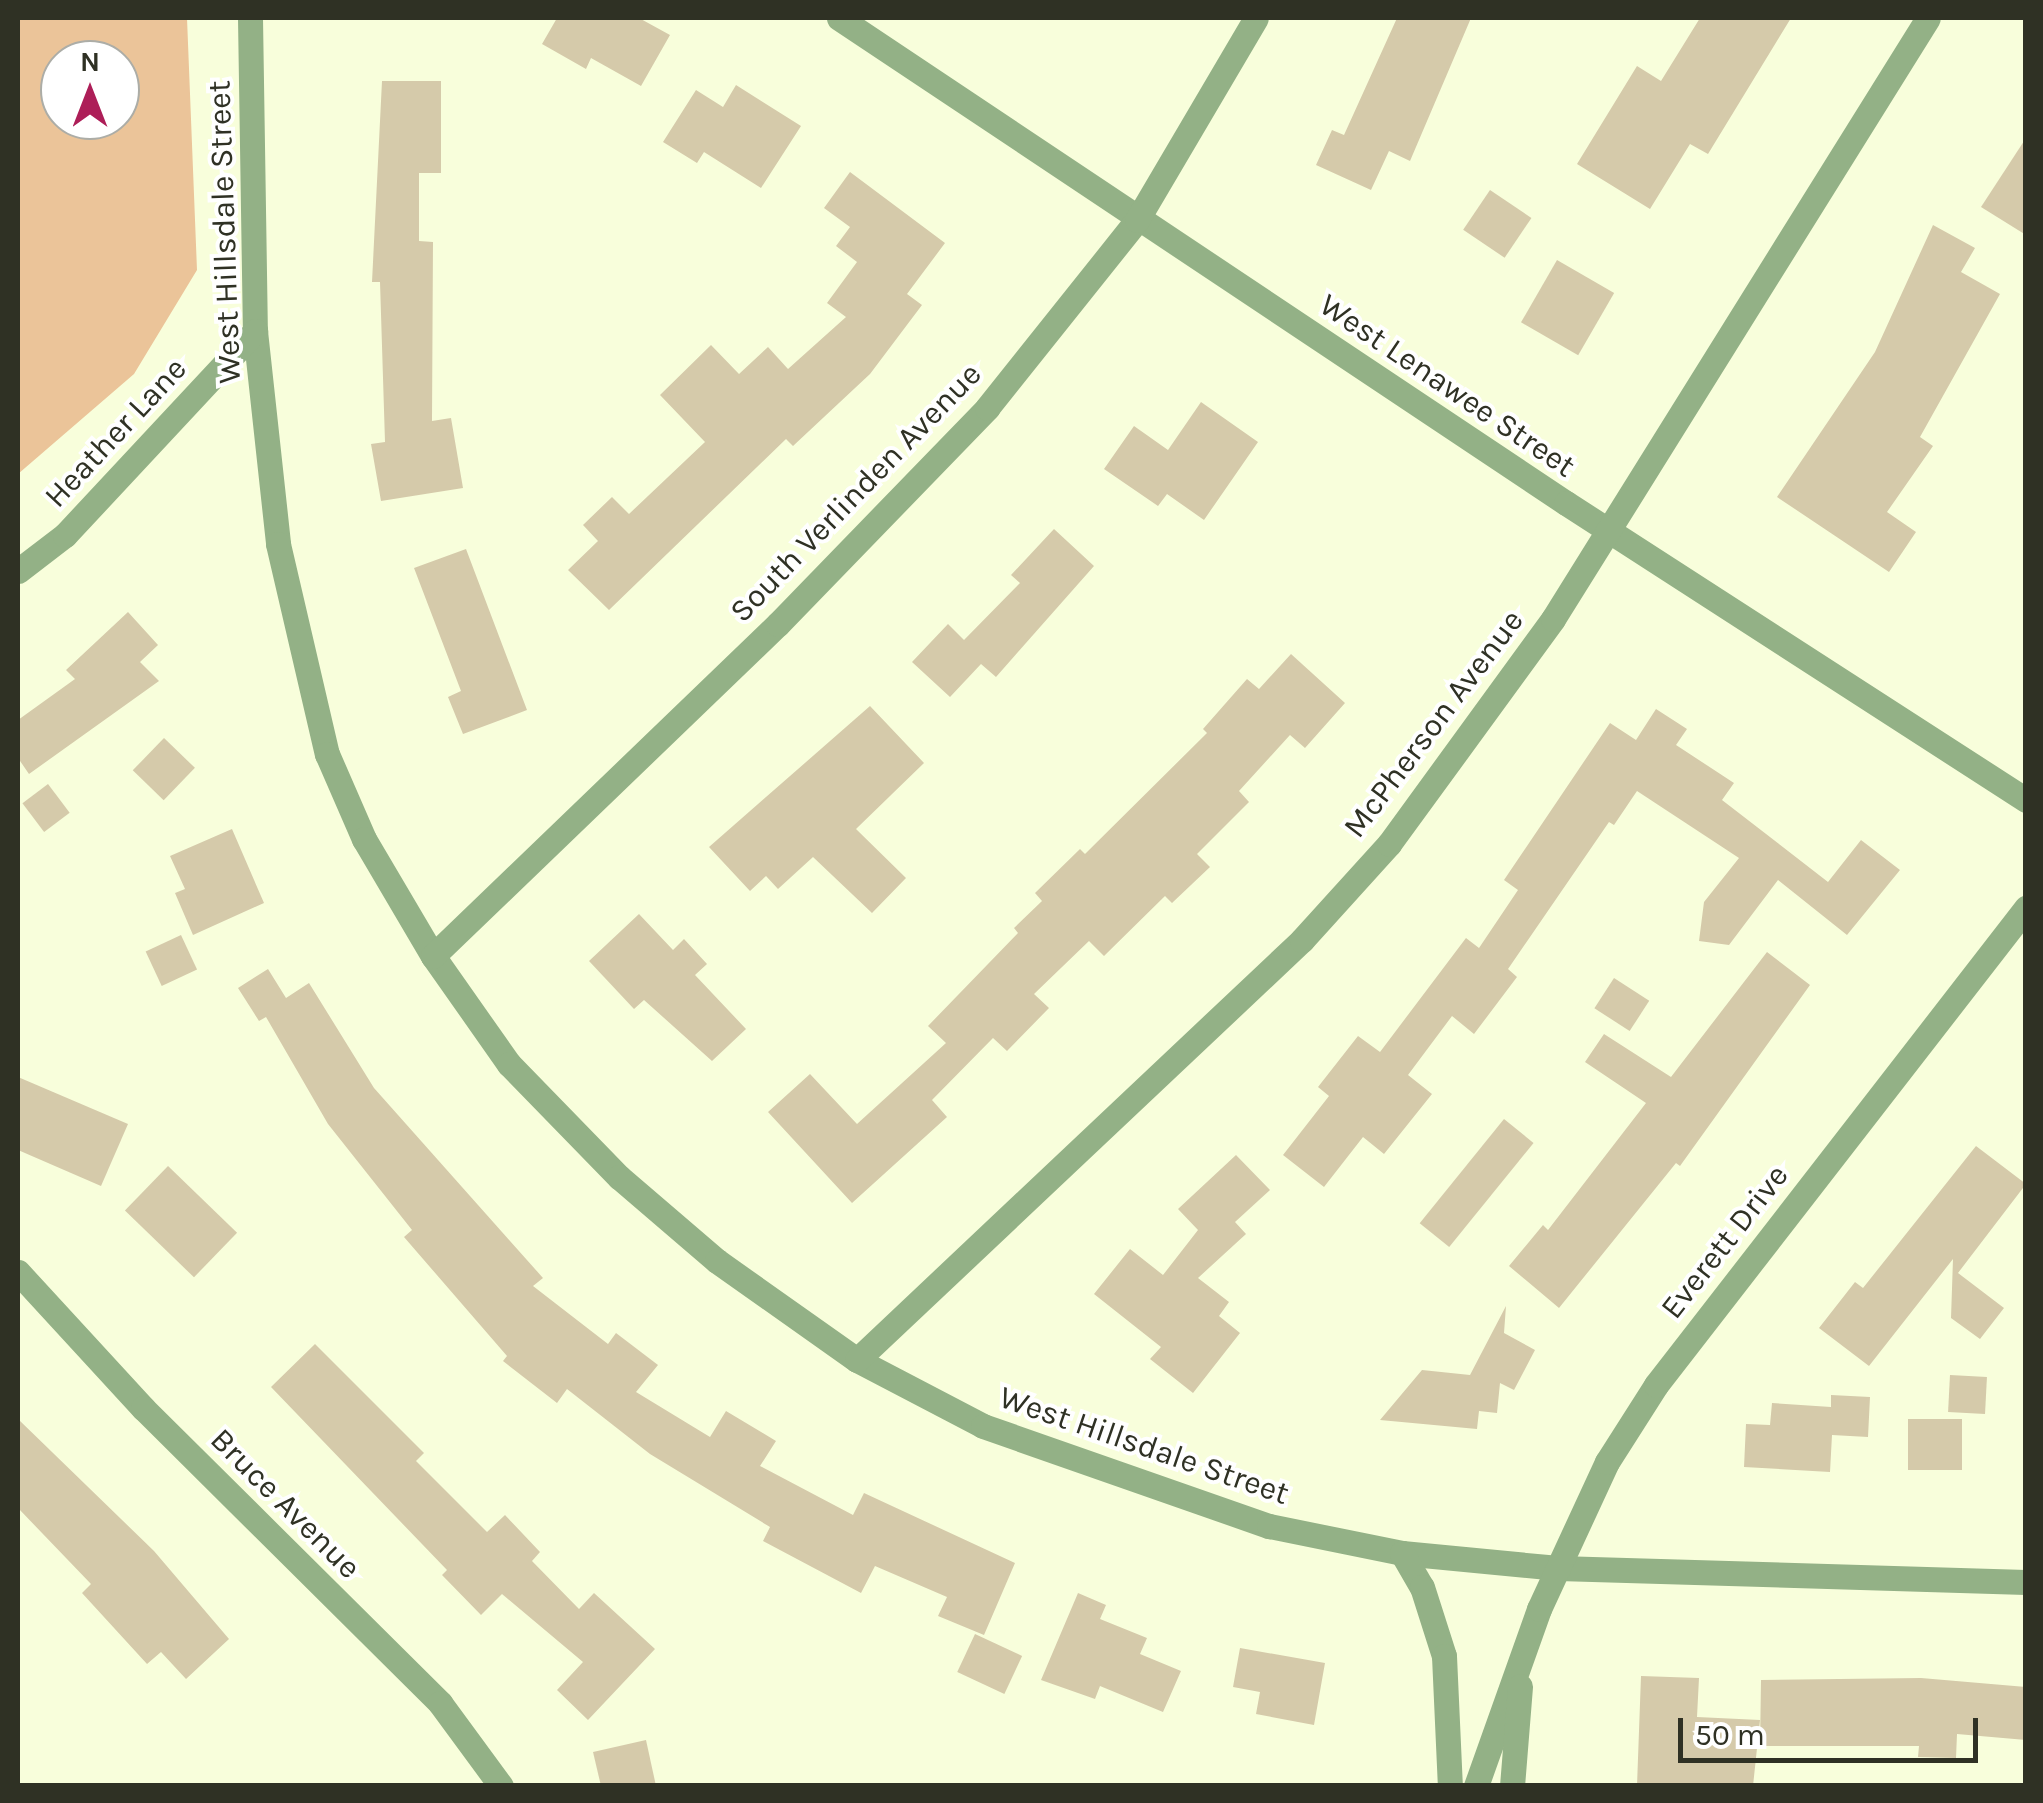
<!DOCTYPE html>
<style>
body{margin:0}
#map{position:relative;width:2043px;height:1803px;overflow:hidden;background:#f8fedb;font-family:Karla,sans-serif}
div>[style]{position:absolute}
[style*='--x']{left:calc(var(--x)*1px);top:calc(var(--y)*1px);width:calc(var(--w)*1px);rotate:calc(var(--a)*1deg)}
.green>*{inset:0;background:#ebc499}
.building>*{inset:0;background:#d5caaa;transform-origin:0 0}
.minor>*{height:25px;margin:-12.5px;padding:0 12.5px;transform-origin:12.5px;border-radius:12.5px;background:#93b186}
span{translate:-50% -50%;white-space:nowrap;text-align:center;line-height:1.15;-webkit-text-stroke:8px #fff;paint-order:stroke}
.street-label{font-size:32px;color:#2f3124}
.frame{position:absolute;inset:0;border:20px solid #2f3124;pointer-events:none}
.north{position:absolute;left:40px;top:40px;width:100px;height:100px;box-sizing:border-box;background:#fff;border:2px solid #acada7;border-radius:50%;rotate:0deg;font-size:28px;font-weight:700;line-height:40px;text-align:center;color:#2f3124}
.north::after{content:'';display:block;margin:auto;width:35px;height:45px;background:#ad1e58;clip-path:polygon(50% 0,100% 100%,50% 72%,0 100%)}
.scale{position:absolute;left:1678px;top:1718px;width:300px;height:45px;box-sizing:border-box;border:5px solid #2f3124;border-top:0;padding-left:12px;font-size:30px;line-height:35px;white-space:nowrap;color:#2f3124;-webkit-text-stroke:8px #fff;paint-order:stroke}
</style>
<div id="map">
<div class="green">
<i style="clip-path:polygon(evenodd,18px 18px,187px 18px,197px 270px,134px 374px,18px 474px,18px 18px,60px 60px,120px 60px,120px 120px,60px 120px,60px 60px)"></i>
</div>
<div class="building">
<i style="clip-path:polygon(557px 18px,639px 18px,670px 35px,641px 86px,591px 58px,586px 69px,542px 44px)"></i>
<i style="clip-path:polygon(1397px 18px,1471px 18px,1410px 161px,1389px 151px,1371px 190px,1316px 165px,1332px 130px,1344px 135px)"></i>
<i style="clip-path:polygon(1700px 18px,1791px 18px,1708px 154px,1690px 144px,1650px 209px,1577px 164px,1637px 66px,1661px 81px)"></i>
<i style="clip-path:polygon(382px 81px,441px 81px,441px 173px,419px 173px,419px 241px,433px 242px,432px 421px,451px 418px,463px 488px,381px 501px,371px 444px,385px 442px,380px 282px,372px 282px)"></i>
<i style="clip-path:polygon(736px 85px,801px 126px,761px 188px,704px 152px,697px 163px,663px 142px,696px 90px,723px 107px)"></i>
<i style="clip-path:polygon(2026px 138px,2026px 235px,1981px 207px)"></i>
<i style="clip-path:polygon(850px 172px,945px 243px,907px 294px,922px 305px,870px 374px,793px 446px,786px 439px,609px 610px,568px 570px,598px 541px,583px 525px,612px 497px,629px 514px,705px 442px,660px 395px,711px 345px,739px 374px,768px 347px,788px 369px,846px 317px,827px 303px,857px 262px,836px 246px,850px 227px,824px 208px)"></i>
<i style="left:1490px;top:190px;width:50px;height:48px;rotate:34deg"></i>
<i style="clip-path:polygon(1933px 225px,1975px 248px,1961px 272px,2000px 294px,1920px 437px,1933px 446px,1887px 512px,1916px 532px,1889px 572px,1777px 497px,1875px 352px)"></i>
<i style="left:1557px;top:260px;width:66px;height:72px;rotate:30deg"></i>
<i style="clip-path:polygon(1201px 402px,1258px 442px,1204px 520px,1167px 494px,1158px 506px,1104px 469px,1134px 426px,1168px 450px)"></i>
<i style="clip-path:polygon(1054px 529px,1094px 566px,996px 677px,981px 664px,950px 697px,912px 662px,948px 624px,964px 640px,1020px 583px,1011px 575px)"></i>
<i style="clip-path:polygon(466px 549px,527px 710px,463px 734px,448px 697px,461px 691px,414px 568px)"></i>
<i style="clip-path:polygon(128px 612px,158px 645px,140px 662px,159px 681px,29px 774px,18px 758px,18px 720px,75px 679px,66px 670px)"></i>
<i style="clip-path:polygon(1291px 654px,1345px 703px,1305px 748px,1290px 735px,1239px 791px,1249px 802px,1197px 854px,1210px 867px,1172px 903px,1165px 896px,1104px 956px,1089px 941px,1034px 994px,1049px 1008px,1007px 1051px,993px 1038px,932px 1100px,947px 1117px,852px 1203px,768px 1112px,810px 1074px,857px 1124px,946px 1043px,928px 1026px,1018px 933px,1014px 928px,1042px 901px,1035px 893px,1080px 849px,1085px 854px,1207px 733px,1203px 729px,1247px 679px,1259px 689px)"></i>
<i style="clip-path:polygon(870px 706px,924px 763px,856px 829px,906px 878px,872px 913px,813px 857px,778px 889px,766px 876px,750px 891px,709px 847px)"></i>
<i style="clip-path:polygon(1656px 709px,1687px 729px,1676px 745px,1734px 783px,1722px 800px,1828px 882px,1861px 840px,1900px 870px,1847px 935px,1778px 880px,1729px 945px,1699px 941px,1704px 902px,1739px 858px,1637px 791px,1614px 825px,1609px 822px,1508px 969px,1517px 977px,1474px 1034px,1452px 1016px,1408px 1075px,1432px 1094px,1384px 1154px,1363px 1137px,1324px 1187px,1283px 1155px,1329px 1096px,1318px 1087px,1358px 1036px,1380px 1052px,1466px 938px,1479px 948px,1518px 890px,1504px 880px,1610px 723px,1636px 740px)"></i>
<i style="left:164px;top:738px;width:43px;height:45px;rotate:44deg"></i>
<i style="left:48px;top:784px;width:36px;height:32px;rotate:53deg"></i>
<i style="clip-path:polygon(232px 829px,264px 903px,193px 935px,175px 893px,185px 889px,170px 856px)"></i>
<i style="clip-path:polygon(639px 914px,673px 950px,684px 939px,707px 964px,695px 975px,746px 1029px,712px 1061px,644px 1000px,634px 1009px,589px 961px)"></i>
<i style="left:181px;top:935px;width:38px;height:39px;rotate:65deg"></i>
<i style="clip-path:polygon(1767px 952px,1810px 985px,1680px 1166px,1676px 1163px,1559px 1308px,1509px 1266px,1543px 1225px,1548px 1230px,1646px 1103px,1585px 1062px,1604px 1034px,1671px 1077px)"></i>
<i style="clip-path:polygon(268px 969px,286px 998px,309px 983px,374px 1088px,543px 1278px,533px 1286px,608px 1344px,616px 1333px,658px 1365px,636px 1392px,710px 1437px,726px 1411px,776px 1441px,760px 1466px,853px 1515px,864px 1493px,1015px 1563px,984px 1635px,938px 1616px,947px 1597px,875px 1566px,861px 1593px,763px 1541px,770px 1527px,650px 1454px,567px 1389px,557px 1403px,503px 1361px,507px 1356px,404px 1237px,412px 1230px,328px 1124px,266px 1017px,259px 1021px,238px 988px)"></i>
<i style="left:1614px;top:978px;width:42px;height:36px;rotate:33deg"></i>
<i style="clip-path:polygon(18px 1077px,128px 1124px,101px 1186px,18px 1150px)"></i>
<i style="left:1504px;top:1119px;width:38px;height:134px;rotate:39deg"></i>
<i style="clip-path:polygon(1976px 1146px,2026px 1184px,1958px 1273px,2004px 1308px,1980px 1339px,1951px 1318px,1953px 1259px,1869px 1366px,1819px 1328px,1855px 1282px,1863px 1288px)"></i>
<i style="clip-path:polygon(1236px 1155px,1270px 1190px,1235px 1222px,1246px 1234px,1198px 1278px,1229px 1302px,1219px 1316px,1240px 1333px,1193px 1393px,1150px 1359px,1161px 1347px,1094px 1294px,1130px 1249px,1163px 1275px,1198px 1230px,1178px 1209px)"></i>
<i style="left:168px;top:1166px;width:96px;height:62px;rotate:44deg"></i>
<i style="clip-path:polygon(1506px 1306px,1504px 1333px,1535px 1350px,1514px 1390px,1500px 1383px,1497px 1413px,1479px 1411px,1477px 1429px,1380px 1420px,1422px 1370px,1470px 1375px)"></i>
<i style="clip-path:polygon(315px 1344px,424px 1453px,416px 1461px,487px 1532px,505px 1515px,540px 1552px,532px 1561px,579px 1609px,594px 1593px,655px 1649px,588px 1720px,557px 1690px,583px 1662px,502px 1594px,481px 1615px,442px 1575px,447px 1570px,271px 1387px)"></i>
<i style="left:1950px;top:1375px;width:37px;height:37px;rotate:3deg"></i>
<i style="clip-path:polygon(1831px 1395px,1870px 1397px,1868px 1437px,1832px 1435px,1830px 1472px,1744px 1467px,1746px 1424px,1770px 1425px,1772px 1403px,1831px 1407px)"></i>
<i style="clip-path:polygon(18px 1419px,154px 1551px,229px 1639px,186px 1679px,161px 1652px,147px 1664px,82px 1593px,91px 1584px,18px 1508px)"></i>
<i style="left:1908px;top:1419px;width:54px;height:51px"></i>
<i style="clip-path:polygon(1078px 1593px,1106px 1605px,1100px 1619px,1147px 1638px,1140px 1654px,1181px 1671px,1163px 1712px,1100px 1686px,1095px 1699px,1041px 1680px)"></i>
<i style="left:975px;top:1634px;width:52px;height:42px;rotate:25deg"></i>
<i style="clip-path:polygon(1240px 1648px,1325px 1663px,1314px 1725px,1256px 1714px,1260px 1692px,1233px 1687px)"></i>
<i style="clip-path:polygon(1641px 1676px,1699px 1678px,1697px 1717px,1760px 1720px,1753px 1786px,1637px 1786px)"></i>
<i style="clip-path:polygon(1921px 1678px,2026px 1687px,2026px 1740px,1957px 1734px,1956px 1758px,1918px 1757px,1919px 1746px,1760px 1746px,1761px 1680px)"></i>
<i style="clip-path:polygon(646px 1740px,656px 1786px,601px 1786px,593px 1752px)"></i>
</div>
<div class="minor">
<i style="--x:250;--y:18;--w:313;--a:89.1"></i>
<i style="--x:255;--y:331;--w:214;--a:83.8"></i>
<i style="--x:278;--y:544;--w:216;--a:76.9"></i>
<i style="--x:327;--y:754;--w:93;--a:66.5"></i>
<i style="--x:364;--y:839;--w:136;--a:59.5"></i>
<i style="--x:433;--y:956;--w:132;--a:54.9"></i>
<i style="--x:509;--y:1064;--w:158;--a:45.8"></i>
<i style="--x:619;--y:1177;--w:129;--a:40.6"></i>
<i style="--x:717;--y:1261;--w:171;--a:35.3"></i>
<i style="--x:857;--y:1360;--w:142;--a:27.6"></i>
<i style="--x:983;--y:1426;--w:303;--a:19.3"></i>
<i style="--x:1269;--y:1526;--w:136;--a:11.5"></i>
<i style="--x:1402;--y:1553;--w:157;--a:5.5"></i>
<i style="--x:1558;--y:1568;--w:468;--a:1.7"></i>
<i style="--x:839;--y:18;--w:874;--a:33.71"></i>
<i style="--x:1566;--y:503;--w:548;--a:32.85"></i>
<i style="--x:18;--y:571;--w:59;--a:-37.5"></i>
<i style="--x:65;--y:535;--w:279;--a:-47"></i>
<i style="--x:433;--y:956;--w:479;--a:-43.9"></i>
<i style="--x:778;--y:624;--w:301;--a:-45.9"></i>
<i style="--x:987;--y:408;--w:241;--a:-51.4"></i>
<i style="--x:1137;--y:220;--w:234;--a:-59.5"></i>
<i style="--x:18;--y:1272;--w:185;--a:47.4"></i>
<i style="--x:143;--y:1408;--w:419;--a:44.8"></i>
<i style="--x:440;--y:1703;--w:103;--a:53.7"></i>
<i style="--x:857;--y:1360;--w:612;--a:-43.34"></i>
<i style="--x:1302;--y:940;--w:130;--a:-47.8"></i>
<i style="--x:1389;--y:844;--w:278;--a:-53.9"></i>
<i style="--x:1553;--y:619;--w:708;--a:-58.04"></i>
<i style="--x:1402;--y:1553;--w:39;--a:60"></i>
<i style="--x:1422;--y:1587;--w:72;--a:72.3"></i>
<i style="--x:1444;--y:1656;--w:130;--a:87.4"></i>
<i style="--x:1476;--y:1786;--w:188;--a:-70.4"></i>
<i style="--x:1539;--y:1609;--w:162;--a:-65.2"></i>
<i style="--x:1607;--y:1462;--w:91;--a:-57.5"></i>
<i style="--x:1656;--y:1385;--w:604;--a:-52.2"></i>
<i style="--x:1512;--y:1786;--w:100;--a:-85.4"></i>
</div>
<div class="street-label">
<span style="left:225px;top:232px;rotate:-92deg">West Hillsdale Street</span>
<span style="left:1447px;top:386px;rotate:34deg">West Lenawee Street</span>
<span style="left:116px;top:433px;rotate:-47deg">Heather Lane</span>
<span style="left:856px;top:493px;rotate:-46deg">South Verlinden Avenue</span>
<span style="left:1434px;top:724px;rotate:-53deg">McPherson Avenue</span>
<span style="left:1725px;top:1242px;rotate:-52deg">Everett Drive</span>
<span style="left:1144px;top:1446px;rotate:19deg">West Hillsdale Street</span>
<span style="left:285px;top:1504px;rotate:45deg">Bruce Avenue</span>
</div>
<div class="frame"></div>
<div class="north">N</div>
<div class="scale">50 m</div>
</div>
